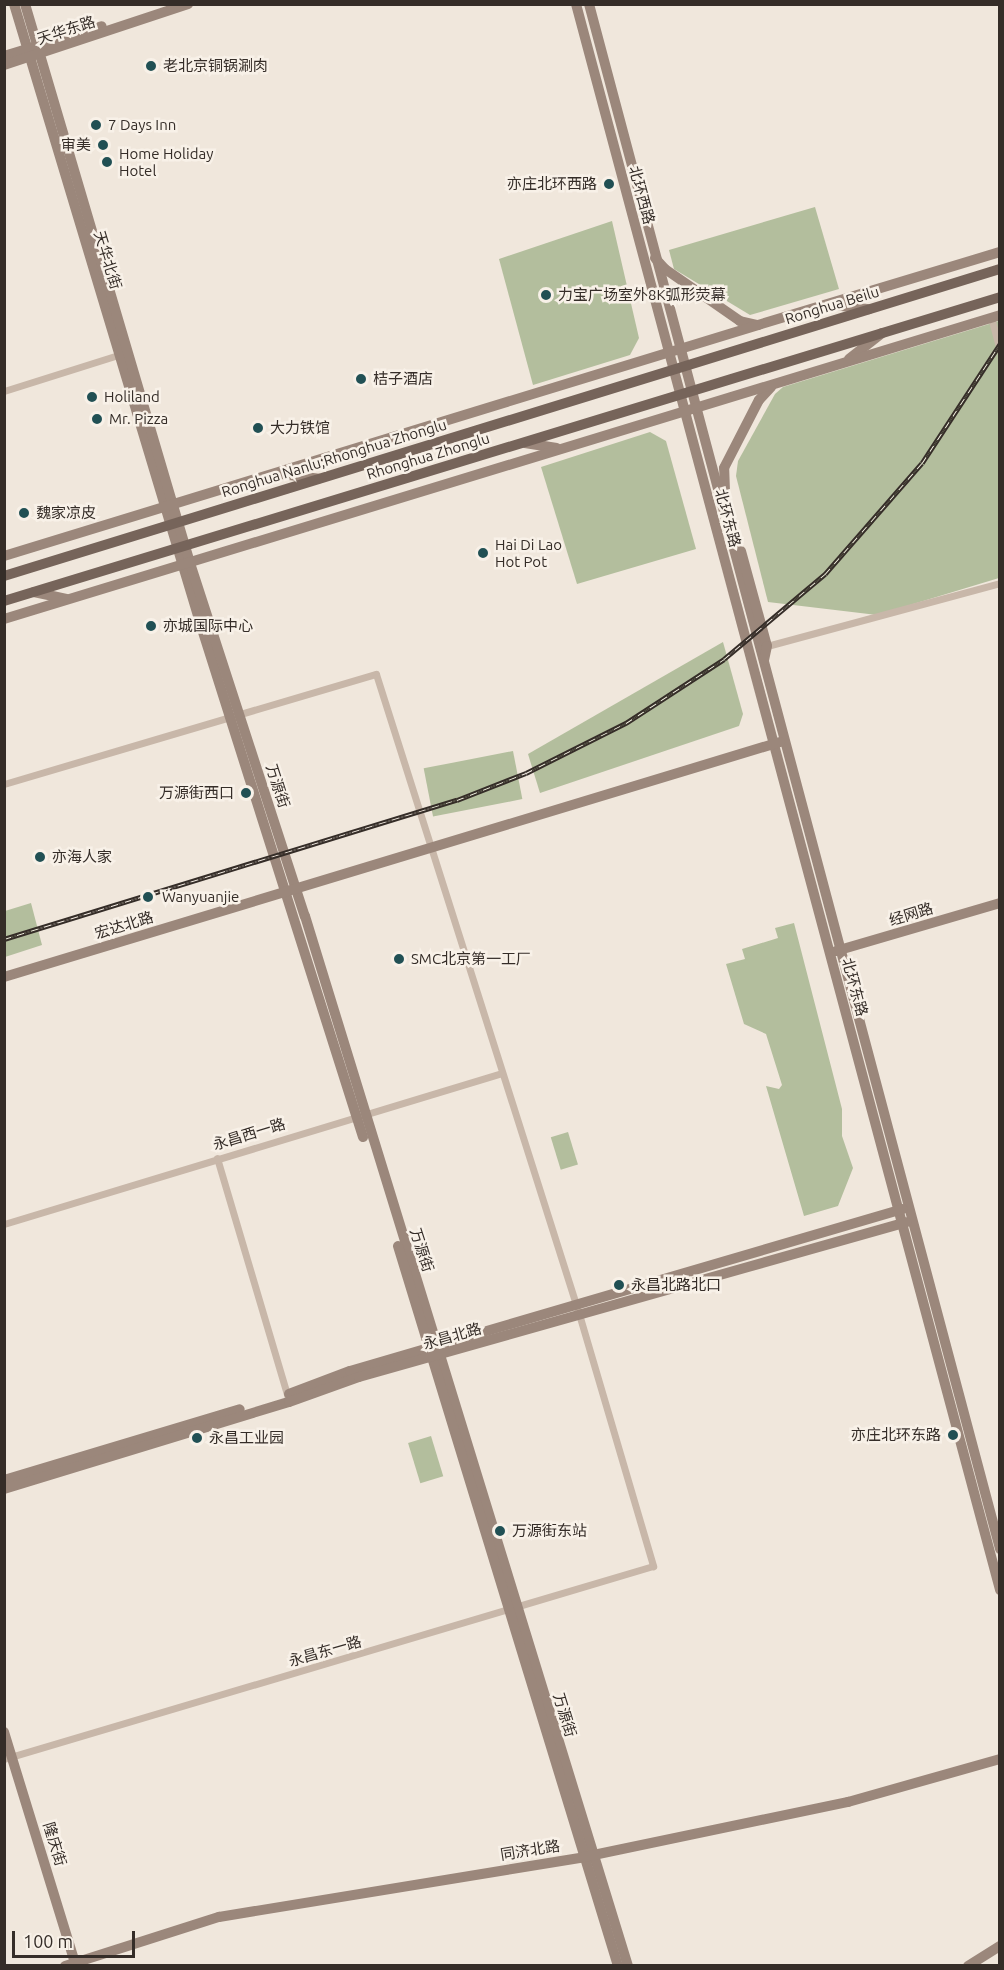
<!DOCTYPE html>
<meta charset="utf-8">
<style>
body{margin:0}
#map{position:relative;width:1004px;height:1970px;overflow:hidden;background:#f0e7dc;font-family:Ubuntu,"Noto Sans SC",sans-serif}
div>[style]{position:absolute}
[style*='--x']{left:calc(var(--x)*1px);top:calc(var(--y)*1px);width:calc(var(--w)*1px);rotate:calc(var(--a)*1deg)}
.green>*{inset:0;background:#b3be9d;transform-origin:0 0}
.street>*{height:7px;margin:-3.5px;padding:0 3.5px;transform-origin:3.5px;border-radius:3.5px;background:#c8b7a9}
.secondary>*{height:10px;margin:-5px;padding:0 5px;transform-origin:5px;border-radius:5px;background:#9b877b}
.primary>*{height:10px;margin:-5px;padding:0 5px;transform-origin:5px;border-radius:5px;background:#76645a}
.rail>*{height:4.5px;margin-top:-2.25px;transform-origin:0;background:repeating-linear-gradient(90deg,#f8f1e8 0 7px,#352d28 0 14px);box-sizing:border-box;border-block:2px solid #352d28}
.dots>*{width:16px;height:16px;translate:-50% -50%;box-sizing:border-box;border:3px solid #f8f1e8;border-radius:50%}
span{translate:-50% -50%;white-space:nowrap;text-align:center;line-height:1.15;-webkit-text-stroke:5px #f8f1e8;paint-order:stroke}
.street-label{font-size:15px;color:#352d28}
.poi-label{font-size:15px;color:#352d28}
.left{translate:0 -50%;text-align:left}
.right{translate:-100% -50%;text-align:right}
.frame{position:absolute;inset:0;border:6px solid #352d28;pointer-events:none}
.scale{position:absolute;left:12px;top:1931px;width:123px;height:27px;box-sizing:border-box;border:3px solid #352d28;border-top:0;padding-left:8px;font-size:18px;line-height:21px;white-space:nowrap;color:#352d28;-webkit-text-stroke:4px #f8f1e8;paint-order:stroke}
</style>
<div id="map">
<div class="green">
<i style="clip-path:polygon(815px 207px,839px 289px,750px 315px,674px 269px,669px 250px)"></i>
<i style="clip-path:polygon(612px 221px,639px 338px,630px 355px,533px 385px,499px 259px)"></i>
<i style="clip-path:polygon(999px 321px,999px 578px,877px 615px,768px 602px,736px 476px,738px 461px,775px 394px,783px 387px)"></i>
<i style="clip-path:polygon(650px 432px,666px 441px,696px 549px,577px 584px,541px 467px)"></i>
<i style="clip-path:polygon(723px 642px,743px 714px,739px 726px,540px 793px,528px 754px)"></i>
<i style="left:513px;top:751px;width:49px;height:91px;rotate:79deg"></i>
<i style="clip-path:polygon(31px 903px,42px 945px,5px 957px,5px 911px)"></i>
<i style="clip-path:polygon(794px 923px,842px 1109px,842px 1136px,853px 1168px,838px 1206px,804px 1216px,766px 1086px,779px 1089px,782px 1085px,766px 1034px,744px 1024px,726px 964px,745px 959px,742px 949px,778px 938px,775px 928px)"></i>
<i style="left:568px;top:1132px;width:34px;height:18px;rotate:73deg"></i>
<i style="left:431px;top:1436px;width:42px;height:24px;rotate:73deg"></i>
</div>
<div class="street">
<i style="--x:991;--y:317;--w:34;--a:75"></i>
<i style="--x:4;--y:391;--w:123;--a:-17.5"></i>
<i style="--x:767;--y:646;--w:241;--a:-15.1"></i>
<i style="--x:4;--y:784;--w:388;--a:-16.5"></i>
<i style="--x:376;--y:674;--w:671;--a:72.4"></i>
<i style="--x:579;--y:1314;--w:263;--a:73.6"></i>
<i style="--x:653;--y:1566;--w:677;--a:163.44"></i>
<i style="--x:217;--y:1158;--w:249;--a:73.5"></i>
<i style="--x:4;--y:1224;--w:520;--a:-16.87"></i>
</div>
<div class="secondary">
<i style="--x:14;--y:4;--w:653;--a:73.26"></i>
<i style="--x:202;--y:629;--w:533;--a:72.42"></i>
<i style="--x:25;--y:4;--w:583;--a:73.55"></i>
<i style="--x:190;--y:563;--w:371;--a:72"></i>
<i style="--x:305;--y:916;--w:1099;--a:72.9"></i>
<i style="--x:576;--y:4;--w:1642;--a:75.03"></i>
<i style="--x:589;--y:4;--w:1599;--a:75.1"></i>
<i style="--x:4;--y:56;--w:102;--a:-17"></i>
<i style="--x:4;--y:65;--w:194;--a:-18.3"></i>
<i style="--x:655;--y:258;--w:15;--a:48"></i>
<i style="--x:665;--y:269;--w:91;--a:34.7"></i>
<i style="--x:740;--y:321;--w:18;--a:13"></i>
<i style="--x:758;--y:325;--w:253;--a:-16.8"></i>
<i style="--x:834;--y:305;--w:35;--a:7"></i>
<i style="--x:849;--y:359;--w:42;--a:-38.2"></i>
<i style="--x:525;--y:443;--w:32;--a:9"></i>
<i style="--x:281;--y:474;--w:38;--a:7"></i>
<i style="--x:725;--y:492;--w:24;--a:-92"></i>
<i style="--x:724;--y:468;--w:76;--a:-62.8"></i>
<i style="--x:759;--y:400;--w:18;--a:-47"></i>
<i style="--x:741;--y:551;--w:98;--a:74.7"></i>
<i style="--x:767;--y:646;--w:14;--a:102"></i>
<i style="--x:4;--y:556;--w:789;--a:-17.03"></i>
<i style="--x:34;--y:592;--w:33;--a:12"></i>
<i style="--x:4;--y:619;--w:1041;--a:-16.97"></i>
<i style="--x:836;--y:951;--w:171;--a:-16.3"></i>
<i style="--x:4;--y:977;--w:811;--a:-16.85"></i>
<i style="--x:398;--y:1246;--w:753;--a:73.01"></i>
<i style="--x:289;--y:1394;--w:65;--a:-20.7"></i>
<i style="--x:350;--y:1371;--w:576;--a:-16.33"></i>
<i style="--x:4;--y:1480;--w:246;--a:-16.7"></i>
<i style="--x:4;--y:1489;--w:298;--a:-17"></i>
<i style="--x:289;--y:1402;--w:74;--a:-19.7"></i>
<i style="--x:359;--y:1377;--w:569;--a:-15.79"></i>
<i style="--x:4;--y:1732;--w:245;--a:72.9"></i>
<i style="--x:65;--y:1966;--w:162;--a:-17.7"></i>
<i style="--x:219;--y:1917;--w:370;--a:-9.3"></i>
<i style="--x:584;--y:1857;--w:270;--a:-11.8"></i>
<i style="--x:848;--y:1802;--w:158;--a:-15.8"></i>
<i style="--x:968;--y:1966;--w:38;--a:-32"></i>
</div>
<div class="primary">
<i style="--x:4;--y:576;--w:1042;--a:-17.13"></i>
<i style="--x:4;--y:601;--w:1041;--a:-16.97"></i>
</div>
<div class="rail">
<i style="--x:4;--y:939;--w:474;--a:-17.1"></i>
<i style="--x:457;--y:800;--w:74;--a:-21.4"></i>
<i style="--x:526;--y:773;--w:112;--a:-26.6"></i>
<i style="--x:626;--y:723;--w:117;--a:-33.1"></i>
<i style="--x:724;--y:659;--w:132;--a:-40.1"></i>
<i style="--x:825;--y:574;--w:147;--a:-48.9"></i>
<i style="--x:922;--y:463;--w:142;--a:-56.8"></i>
</div>
<div class="dots">
<i style="left:151px;top:66px;background:#215054"></i>
<i style="left:96px;top:125px;background:#215054"></i>
<i style="left:103px;top:145px;background:#215054"></i>
<i style="left:107px;top:162px;background:#215054"></i>
<i style="left:609px;top:184px;background:#215054"></i>
<i style="left:546px;top:295px;background:#215054"></i>
<i style="left:361px;top:379px;background:#215054"></i>
<i style="left:92px;top:397px;background:#215054"></i>
<i style="left:97px;top:419px;background:#215054"></i>
<i style="left:258px;top:428px;background:#215054"></i>
<i style="left:24px;top:513px;background:#215054"></i>
<i style="left:483px;top:553px;background:#215054"></i>
<i style="left:151px;top:626px;background:#215054"></i>
<i style="left:246px;top:793px;background:#215054"></i>
<i style="left:40px;top:857px;background:#215054"></i>
<i style="left:148px;top:897px;background:#215054"></i>
<i style="left:399px;top:959px;background:#215054"></i>
<i style="left:619px;top:1285px;background:#215054"></i>
<i style="left:953px;top:1435px;background:#215054"></i>
<i style="left:197px;top:1438px;background:#215054"></i>
<i style="left:500px;top:1531px;background:#215054"></i>
</div>
<div class="street-label">
<span style="left:66px;top:30px;rotate:-18deg">天华东路</span>
<span style="left:642px;top:195px;rotate:75deg">北环西路</span>
<span style="left:108px;top:260px;rotate:73deg">天华北街</span>
<span style="left:832px;top:305px;rotate:-17deg">Ronghua Beilu</span>
<span style="left:428px;top:456px;rotate:-17deg">Rhonghua Zhonglu</span>
<span style="left:334px;top:458px;rotate:-17deg">Ronghua Nanlu;Rhonghua Zhonglu</span>
<span style="left:728px;top:518px;rotate:75deg">北环东路</span>
<span style="left:278px;top:786px;rotate:72deg">万源街</span>
<span style="left:911px;top:914px;rotate:-17deg">经网路</span>
<span style="left:124px;top:925px;rotate:-17deg">宏达北路</span>
<span style="left:855px;top:987px;rotate:75deg">北环东路</span>
<span style="left:249px;top:1134px;rotate:-17deg">永昌西一路</span>
<span style="left:422px;top:1250px;rotate:72deg">万源街</span>
<span style="left:452px;top:1336px;rotate:-16deg">永昌北路</span>
<span style="left:325px;top:1651px;rotate:-16deg">永昌东一路</span>
<span style="left:565px;top:1715px;rotate:73deg">万源街</span>
<span style="left:55px;top:1844px;rotate:73deg">隆庆街</span>
<span style="left:530px;top:1850px;rotate:-9deg">同济北路</span>
</div>
<div class="poi-label">
<span class="left" style="left:163px;top:66px">老北京铜锅涮肉</span>
<span class="left" style="left:108px;top:125px">7 Days Inn</span>
<span class="right" style="left:91px;top:145px">审美</span>
<span class="left" style="left:119px;top:162px">Home Holiday<br>Hotel</span>
<span class="right" style="left:597px;top:184px">亦庄北环西路</span>
<span class="left" style="left:558px;top:295px">力宝广场室外8K弧形荧幕</span>
<span class="left" style="left:373px;top:379px">桔子酒店</span>
<span class="left" style="left:104px;top:397px">Holiland</span>
<span class="left" style="left:109px;top:419px">Mr. Pizza</span>
<span class="left" style="left:270px;top:428px">大力铁馆</span>
<span class="left" style="left:36px;top:513px">魏家凉皮</span>
<span class="left" style="left:495px;top:553px">Hai Di Lao<br>Hot Pot</span>
<span class="left" style="left:163px;top:626px">亦城国际中心</span>
<span class="right" style="left:234px;top:793px">万源街西口</span>
<span class="left" style="left:52px;top:857px">亦海人家</span>
<span class="left" style="left:162px;top:897px">Wanyuanjie</span>
<span class="left" style="left:411px;top:959px">SMC北京第一工厂</span>
<span class="left" style="left:631px;top:1285px">永昌北路北口</span>
<span class="right" style="left:941px;top:1435px">亦庄北环东路</span>
<span class="left" style="left:209px;top:1438px">永昌工业园</span>
<span class="left" style="left:512px;top:1531px">万源街东站</span>
</div>
<div class="frame"></div>
<div class="scale">100 m</div>
</div>
